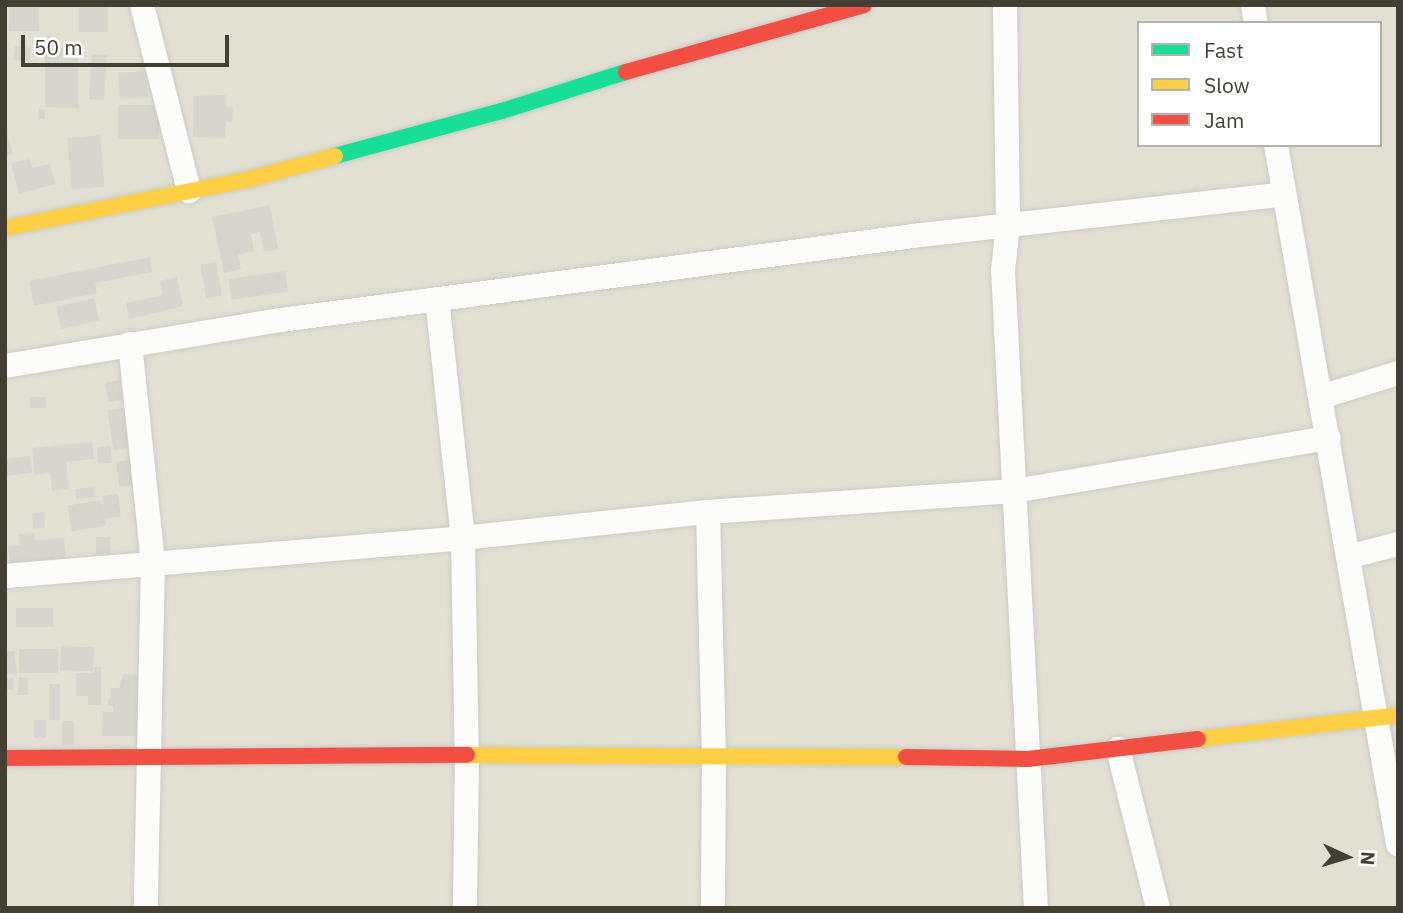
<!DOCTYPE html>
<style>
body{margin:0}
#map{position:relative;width:1403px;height:913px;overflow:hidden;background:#eeede6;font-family:"IBM Plex Sans",sans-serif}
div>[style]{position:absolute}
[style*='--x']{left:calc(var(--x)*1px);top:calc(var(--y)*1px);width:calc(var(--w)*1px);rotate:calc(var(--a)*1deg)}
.residential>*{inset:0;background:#e2e0d3}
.building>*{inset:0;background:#d7d6ce;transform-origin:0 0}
.roads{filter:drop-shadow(0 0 2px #cccbc4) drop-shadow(0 0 2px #cccbc4)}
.street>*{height:24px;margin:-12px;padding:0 12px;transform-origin:12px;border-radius:12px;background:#fcfcfb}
.fast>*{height:16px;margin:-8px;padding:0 8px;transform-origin:8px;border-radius:8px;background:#16e098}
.slow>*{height:16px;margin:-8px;padding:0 8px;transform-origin:8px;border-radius:8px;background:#ffcf43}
.jam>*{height:16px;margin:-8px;padding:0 8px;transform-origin:8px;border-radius:8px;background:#f24e42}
span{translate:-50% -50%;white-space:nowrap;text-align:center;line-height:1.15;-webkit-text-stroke:6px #fff;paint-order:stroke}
.frame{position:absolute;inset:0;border:7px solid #423f33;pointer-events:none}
.legend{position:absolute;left:1137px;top:21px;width:245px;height:126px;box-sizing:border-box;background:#fff;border:2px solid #b3b2ad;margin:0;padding:9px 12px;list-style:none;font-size:21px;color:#423f33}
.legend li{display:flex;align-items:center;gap:14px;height:35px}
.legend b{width:35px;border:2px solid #b3b2ad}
.north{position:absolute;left:1312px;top:822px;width:70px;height:70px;-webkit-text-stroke:5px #fff;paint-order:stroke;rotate:94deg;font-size:19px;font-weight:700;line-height:28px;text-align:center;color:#423f33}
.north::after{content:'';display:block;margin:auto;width:24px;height:32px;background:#423f33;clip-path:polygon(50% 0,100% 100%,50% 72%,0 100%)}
.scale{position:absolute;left:21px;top:35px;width:208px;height:32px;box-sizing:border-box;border:4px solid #423f33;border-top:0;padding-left:9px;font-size:21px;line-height:24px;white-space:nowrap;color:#423f33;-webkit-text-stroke:5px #fff;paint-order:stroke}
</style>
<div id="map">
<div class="residential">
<i style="clip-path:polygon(evenodd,5px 5px,1398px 5px,1398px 908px,5px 908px,5px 5px,1139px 23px,1380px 23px,1380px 145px,1139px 145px,1139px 23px)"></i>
</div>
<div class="building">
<i style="left:9px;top:5px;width:30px;height:26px"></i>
<i style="left:79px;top:5px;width:29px;height:27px"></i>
<i style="clip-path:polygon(45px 35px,51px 35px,51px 48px,71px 48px,72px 53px,78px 53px,78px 108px,45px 107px)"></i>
<i style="left:15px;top:46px;width:16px;height:14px;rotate:7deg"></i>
<i style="left:92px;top:54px;width:15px;height:45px;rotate:4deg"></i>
<i style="left:146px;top:71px;width:26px;height:28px;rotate:86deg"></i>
<i style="clip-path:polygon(226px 95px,225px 106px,233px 107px,232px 122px,226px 122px,225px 138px,193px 137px,193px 96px)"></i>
<i style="left:118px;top:105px;width:41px;height:34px"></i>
<i style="clip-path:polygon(39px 109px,45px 110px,45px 119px,38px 119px)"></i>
<i style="clip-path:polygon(5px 127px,13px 154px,5px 156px)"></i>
<i style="left:100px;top:135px;width:52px;height:33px;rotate:85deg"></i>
<i style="clip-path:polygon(29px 159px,32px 168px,50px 164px,55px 184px,19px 194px,11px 163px)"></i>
<i style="clip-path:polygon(270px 205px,278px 249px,264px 252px,260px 232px,251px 234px,254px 251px,238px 255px,241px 269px,224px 273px,212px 217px)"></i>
<i style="clip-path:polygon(150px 257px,152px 272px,95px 283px,97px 293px,34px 306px,29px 281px)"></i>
<i style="left:216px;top:262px;width:34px;height:16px;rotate:80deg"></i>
<i style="left:285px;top:271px;width:21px;height:57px;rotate:82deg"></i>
<i style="clip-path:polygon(177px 277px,183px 306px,129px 319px,126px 303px,163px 295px,160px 281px)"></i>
<i style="left:94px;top:298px;width:23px;height:39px;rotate:77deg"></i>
<i style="left:127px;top:379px;width:20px;height:22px;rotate:81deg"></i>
<i style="left:46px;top:397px;width:11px;height:16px;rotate:90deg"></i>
<i style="left:123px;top:408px;width:40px;height:16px;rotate:81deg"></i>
<i style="clip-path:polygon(92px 442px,94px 459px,66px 462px,69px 489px,52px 491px,50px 473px,35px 475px,32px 448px)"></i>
<i style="left:111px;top:446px;width:17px;height:14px;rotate:87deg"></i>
<i style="left:30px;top:456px;width:17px;height:25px;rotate:83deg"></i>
<i style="left:132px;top:460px;width:25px;height:16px;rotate:83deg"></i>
<i style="left:94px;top:487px;width:10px;height:19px;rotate:84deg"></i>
<i style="left:118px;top:494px;width:23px;height:16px;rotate:83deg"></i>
<i style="left:102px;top:500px;width:26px;height:35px;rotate:81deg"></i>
<i style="left:44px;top:512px;width:16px;height:12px;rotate:86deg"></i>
<i style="clip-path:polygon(35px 533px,35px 540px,64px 538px,66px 558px,10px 562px,8px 546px,20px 545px,19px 534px)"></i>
<i style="left:110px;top:537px;width:17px;height:14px;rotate:90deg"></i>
<i style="left:16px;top:608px;width:37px;height:19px"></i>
<i style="left:61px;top:646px;width:33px;height:24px;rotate:2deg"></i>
<i style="left:19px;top:649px;width:39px;height:24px"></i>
<i style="clip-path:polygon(14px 651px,17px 674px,5px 675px,5px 652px)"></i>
<i style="clip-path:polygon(94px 667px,101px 667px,101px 705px,88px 705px,88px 696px,76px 696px,76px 673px,94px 673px)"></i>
<i style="clip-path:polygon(123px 674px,145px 675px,144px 736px,102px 736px,103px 712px,113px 712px,113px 706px,108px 706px,108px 698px,111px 698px,111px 688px,119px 688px)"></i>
<i style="clip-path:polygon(19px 677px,28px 678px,28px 695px,17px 695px)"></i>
<i style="clip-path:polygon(5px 678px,14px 678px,13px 690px,5px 689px)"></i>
<i style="left:49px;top:684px;width:11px;height:36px"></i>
<i style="left:34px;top:720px;width:12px;height:18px"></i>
<i style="left:62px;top:721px;width:12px;height:24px"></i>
</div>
<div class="roads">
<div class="street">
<i style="--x:142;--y:5;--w:192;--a:75.8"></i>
<i style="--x:1005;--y:5;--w:220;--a:89.2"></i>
<i style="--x:1008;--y:225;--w:45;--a:96.3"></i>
<i style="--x:1003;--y:270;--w:639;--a:87.04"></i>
<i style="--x:1253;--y:5;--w:18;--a:81"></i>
<i style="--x:1276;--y:145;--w:710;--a:80.1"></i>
<i style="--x:437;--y:299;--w:240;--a:83.8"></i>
<i style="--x:463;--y:538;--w:220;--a:89"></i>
<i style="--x:467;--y:758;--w:150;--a:90.8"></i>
<i style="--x:130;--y:344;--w:219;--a:84"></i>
<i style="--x:153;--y:562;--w:346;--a:91.2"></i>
<i style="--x:5;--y:366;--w:280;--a:-9.5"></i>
<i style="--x:281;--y:320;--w:646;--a:-7.57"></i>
<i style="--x:921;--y:235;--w:365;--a:-6.4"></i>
<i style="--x:1321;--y:397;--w:81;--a:-17.3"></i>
<i style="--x:708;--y:512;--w:242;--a:88.6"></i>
<i style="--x:714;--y:754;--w:154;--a:90.4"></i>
<i style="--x:1348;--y:557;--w:52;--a:-14.6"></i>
<i style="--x:5;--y:576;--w:460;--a:-4.7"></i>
<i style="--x:463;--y:538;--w:246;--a:-6.1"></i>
<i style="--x:708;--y:512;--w:307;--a:-3.9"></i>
<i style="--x:1014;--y:491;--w:319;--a:-9.6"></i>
<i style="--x:1118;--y:749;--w:164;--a:75.9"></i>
</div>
<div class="fast">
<i style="--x:335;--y:156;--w:173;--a:-15.1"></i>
<i style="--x:502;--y:111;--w:130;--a:-17.5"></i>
</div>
<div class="slow">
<i style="--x:5;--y:228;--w:250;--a:-11.3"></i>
<i style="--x:250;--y:179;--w:88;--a:-15.1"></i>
<i style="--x:1198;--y:739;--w:201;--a:-6.8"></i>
<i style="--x:467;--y:755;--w:439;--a:0.3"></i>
</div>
<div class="jam">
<i style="--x:626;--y:72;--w:247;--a:-15.7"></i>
<i style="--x:906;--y:757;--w:122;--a:0.9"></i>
<i style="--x:1028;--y:759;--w:171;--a:-6.7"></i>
<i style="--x:5;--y:758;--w:462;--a:-0.4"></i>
</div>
</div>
<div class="frame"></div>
<ul class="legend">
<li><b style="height:9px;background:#16e098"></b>Fast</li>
<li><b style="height:9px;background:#ffcf43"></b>Slow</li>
<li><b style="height:9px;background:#f24e42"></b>Jam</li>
</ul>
<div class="north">N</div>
<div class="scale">50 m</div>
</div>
